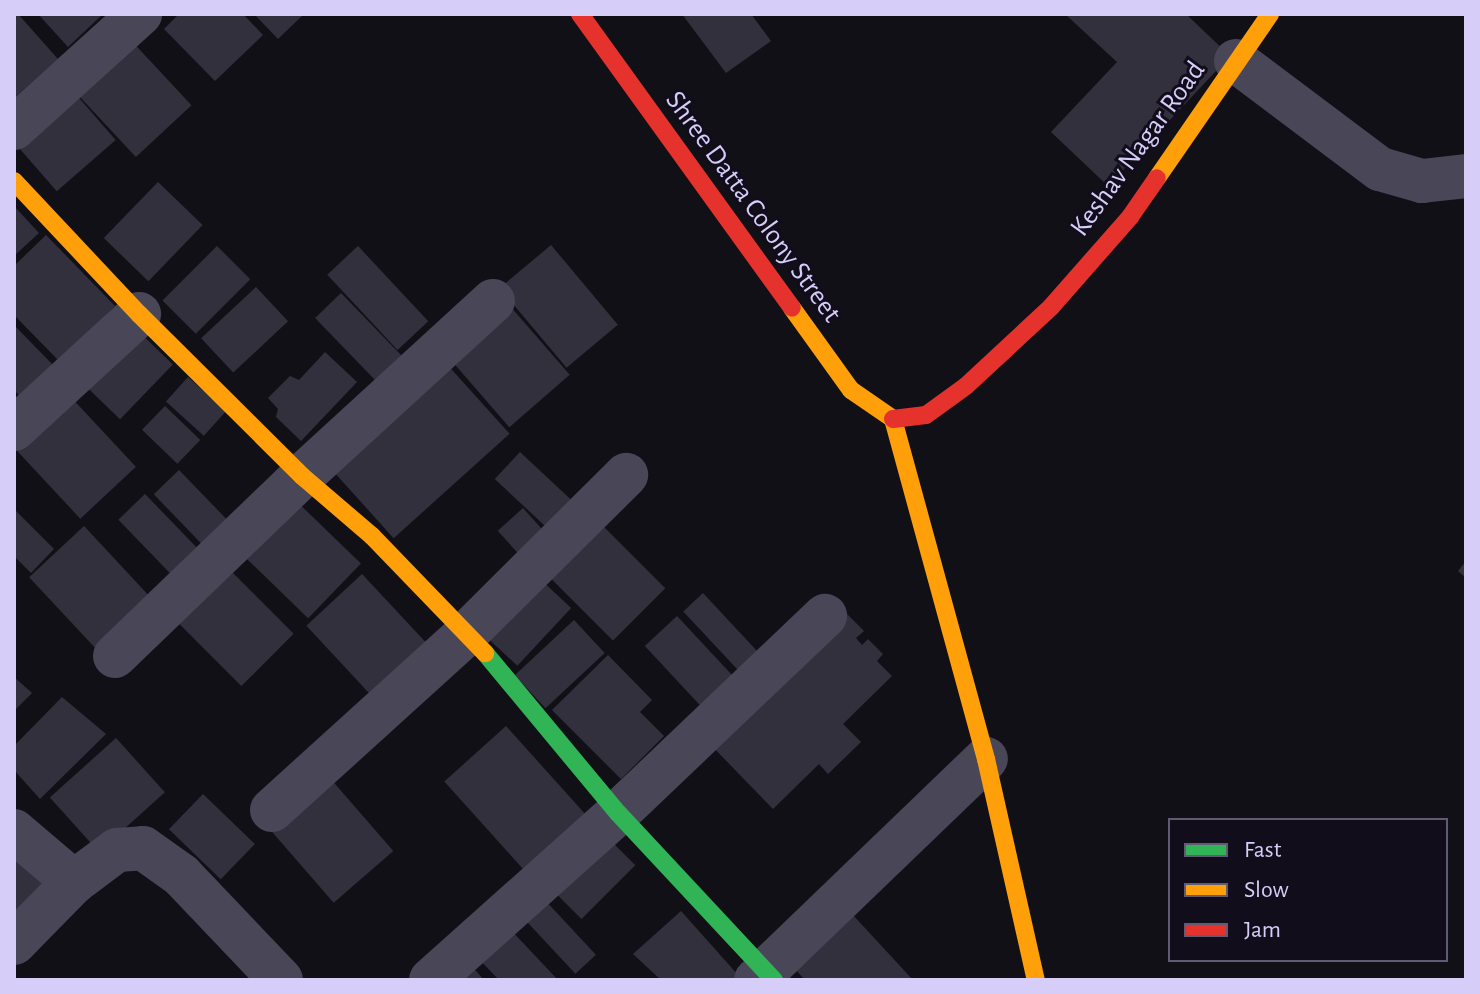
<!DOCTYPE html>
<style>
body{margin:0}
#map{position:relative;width:1480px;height:994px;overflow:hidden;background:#121017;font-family:"Alegreya Sans",sans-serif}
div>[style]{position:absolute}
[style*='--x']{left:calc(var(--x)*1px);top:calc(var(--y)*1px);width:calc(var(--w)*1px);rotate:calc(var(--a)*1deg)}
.building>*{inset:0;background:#32303c;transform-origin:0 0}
.street>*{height:44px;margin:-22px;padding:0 22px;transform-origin:22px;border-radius:22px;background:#484657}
.fast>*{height:18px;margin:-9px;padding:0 9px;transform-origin:9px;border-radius:9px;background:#30b455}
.slow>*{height:18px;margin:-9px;padding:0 9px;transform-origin:9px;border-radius:9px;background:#ff9f0a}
.jam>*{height:18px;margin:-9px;padding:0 9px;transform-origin:9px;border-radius:9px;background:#e5322d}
span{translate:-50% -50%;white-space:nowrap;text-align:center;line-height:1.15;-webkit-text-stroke:6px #110d1a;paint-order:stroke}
.street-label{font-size:28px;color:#d6cdf8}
.frame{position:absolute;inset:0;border:16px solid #d6cdf8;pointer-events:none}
.legend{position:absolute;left:1168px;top:818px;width:280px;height:144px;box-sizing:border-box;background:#110d1a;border:2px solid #605a73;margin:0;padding:10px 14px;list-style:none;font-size:24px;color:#d6cdf8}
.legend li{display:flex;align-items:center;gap:16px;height:40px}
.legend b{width:40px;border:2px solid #605a73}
</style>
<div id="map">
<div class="building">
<i style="clip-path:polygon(14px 14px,18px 14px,58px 59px,14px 98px)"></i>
<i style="clip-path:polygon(38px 14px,103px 14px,68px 47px)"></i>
<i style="clip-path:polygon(179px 14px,243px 14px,263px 35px,215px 81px,164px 29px)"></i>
<i style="clip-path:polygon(254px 14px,304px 14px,278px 39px)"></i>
<i style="clip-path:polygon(682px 14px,751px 14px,771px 41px,726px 73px)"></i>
<i style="clip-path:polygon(1065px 14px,1186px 14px,1230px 56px,1108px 186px,1051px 132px,1117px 62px)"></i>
<i style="left:126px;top:35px;width:96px;height:76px;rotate:47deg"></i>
<i style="left:73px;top:91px;width:65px;height:78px;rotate:49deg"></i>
<i style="left:158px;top:182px;width:62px;height:78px;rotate:44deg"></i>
<i style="clip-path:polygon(14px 206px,39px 233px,14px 256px)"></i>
<i style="clip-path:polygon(46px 235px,115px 306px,59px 361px,14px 315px,14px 266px)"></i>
<i style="left:551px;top:245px;width:104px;height:67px;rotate:50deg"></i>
<i style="left:217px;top:246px;width:47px;height:77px;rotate:45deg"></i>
<i style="left:358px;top:246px;width:103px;height:42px;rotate:47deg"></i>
<i style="left:256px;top:287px;width:47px;height:75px;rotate:47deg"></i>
<i style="left:341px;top:293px;width:95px;height:36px;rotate:46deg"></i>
<i style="left:510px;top:306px;width:91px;height:80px;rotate:49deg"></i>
<i style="clip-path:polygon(14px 325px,54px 366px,21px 397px,14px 390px)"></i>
<i style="left:134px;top:327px;width:54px;height:76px;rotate:44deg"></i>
<i style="clip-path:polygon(325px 352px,357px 382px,301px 441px,276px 417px,278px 409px,268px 398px,290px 376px,299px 380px)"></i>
<i style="left:444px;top:361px;width:98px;height:156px;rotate:48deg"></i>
<i style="left:188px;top:377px;width:51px;height:33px;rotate:42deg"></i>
<i style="left:67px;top:393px;width:101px;height:76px;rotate:47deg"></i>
<i style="left:165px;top:406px;width:49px;height:33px;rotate:44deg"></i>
<i style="left:520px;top:452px;width:79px;height:37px;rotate:43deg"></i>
<i style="left:179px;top:470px;width:86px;height:35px;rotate:46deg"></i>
<i style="left:145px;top:494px;width:90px;height:37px;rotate:46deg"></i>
<i style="left:289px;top:494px;width:100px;height:76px;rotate:44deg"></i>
<i style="left:523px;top:508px;width:43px;height:34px;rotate:48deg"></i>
<i style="clip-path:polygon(14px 509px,54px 549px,31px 573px,14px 556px)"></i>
<i style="left:596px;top:519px;width:98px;height:74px;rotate:45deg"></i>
<i style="left:84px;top:526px;width:98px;height:75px;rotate:47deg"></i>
<i style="clip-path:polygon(1466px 561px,1466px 578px,1458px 571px)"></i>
<i style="left:223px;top:563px;width:100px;height:74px;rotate:45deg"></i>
<i style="left:362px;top:574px;width:103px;height:76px;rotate:47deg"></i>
<i style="left:539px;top:578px;width:44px;height:79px;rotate:43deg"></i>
<i style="left:703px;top:593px;width:97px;height:27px;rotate:47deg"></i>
<i style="clip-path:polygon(842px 609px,864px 631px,856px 638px,862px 645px,868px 639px,883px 654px,877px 661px,892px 676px,843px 724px,861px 742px,828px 774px,819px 764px,773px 809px,707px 741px)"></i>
<i style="left:677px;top:616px;width:99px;height:44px;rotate:47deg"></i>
<i style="left:574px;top:620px;width:45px;height:81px;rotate:47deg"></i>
<i style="clip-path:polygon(608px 655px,652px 700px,640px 712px,664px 736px,621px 779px,552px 710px)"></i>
<i style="clip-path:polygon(14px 677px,32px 693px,14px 711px)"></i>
<i style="clip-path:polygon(62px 697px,106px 734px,40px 799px,14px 770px,14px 746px)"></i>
<i style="left:506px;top:726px;width:123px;height:83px;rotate:48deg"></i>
<i style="left:116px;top:738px;width:73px;height:89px;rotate:48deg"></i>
<i style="left:329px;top:777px;width:98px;height:79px;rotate:49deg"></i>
<i style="left:203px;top:794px;width:72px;height:49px;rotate:44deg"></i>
<i style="left:602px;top:832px;width:47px;height:76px;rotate:45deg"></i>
<i style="clip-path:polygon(14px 855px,59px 884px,14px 928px)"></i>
<i style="left:542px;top:897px;width:79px;height:28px;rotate:47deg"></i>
<i style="clip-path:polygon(681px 911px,739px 976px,735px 980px,661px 980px,633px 954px)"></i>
<i style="clip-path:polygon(852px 914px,913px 980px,805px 980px,794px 968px)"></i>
<i style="clip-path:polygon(507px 926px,558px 980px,499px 980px,476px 956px)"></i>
<i style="clip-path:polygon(470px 964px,484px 980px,451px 980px)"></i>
</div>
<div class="street">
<i style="--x:1236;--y:61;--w:180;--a:36.9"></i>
<i style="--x:1380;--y:169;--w:44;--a:15.9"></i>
<i style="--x:1422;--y:181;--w:44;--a:-6.5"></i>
<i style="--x:14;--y:128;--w:170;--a:-42.1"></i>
<i style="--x:14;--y:429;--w:170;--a:-42.6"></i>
<i style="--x:115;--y:656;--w:260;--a:-43.9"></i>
<i style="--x:302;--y:476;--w:259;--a:-42.5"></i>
<i style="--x:272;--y:810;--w:265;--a:-42.2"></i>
<i style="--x:468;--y:632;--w:223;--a:-44.8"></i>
<i style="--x:14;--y:831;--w:79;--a:40.4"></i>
<i style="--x:14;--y:943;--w:86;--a:-45.5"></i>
<i style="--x:74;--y:882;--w:54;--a:-36.7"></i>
<i style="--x:117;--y:850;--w:26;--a:-4"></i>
<i style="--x:143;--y:848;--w:47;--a:35.4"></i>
<i style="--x:181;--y:875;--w:145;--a:46.4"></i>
<i style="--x:431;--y:980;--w:251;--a:-41.8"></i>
<i style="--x:618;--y:813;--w:286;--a:-43.6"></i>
<i style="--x:756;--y:980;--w:319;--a:-43.9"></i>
</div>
<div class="fast">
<i style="--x:485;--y:653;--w:208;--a:50.3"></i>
<i style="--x:618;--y:813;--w:229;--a:47"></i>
</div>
<div class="slow">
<i style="--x:1157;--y:178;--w:199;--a:-55.4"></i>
<i style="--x:14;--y:181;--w:183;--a:46.8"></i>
<i style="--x:139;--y:314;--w:230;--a:44.8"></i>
<i style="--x:302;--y:476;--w:92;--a:40.6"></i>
<i style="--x:372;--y:536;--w:163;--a:46"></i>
<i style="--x:792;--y:308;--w:101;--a:54.3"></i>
<i style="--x:851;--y:390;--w:51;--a:34.6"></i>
<i style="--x:893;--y:419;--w:352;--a:74.7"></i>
<i style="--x:986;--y:759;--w:227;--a:77.3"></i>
</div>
<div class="jam">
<i style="--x:580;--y:14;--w:362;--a:54.2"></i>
<i style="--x:893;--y:419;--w:33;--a:-7"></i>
<i style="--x:926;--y:415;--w:49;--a:-35.9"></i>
<i style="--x:966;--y:386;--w:116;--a:-42.9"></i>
<i style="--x:1051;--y:307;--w:120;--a:-48.7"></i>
<i style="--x:1130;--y:217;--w:47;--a:-55.3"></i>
</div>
<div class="street-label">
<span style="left:1138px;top:149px;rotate:-54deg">Keshav Nagar Road</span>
<span style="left:753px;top:207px;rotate:54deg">Shree Datta Colony Street</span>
</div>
<div class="frame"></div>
<ul class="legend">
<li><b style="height:10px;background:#30b455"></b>Fast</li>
<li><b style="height:10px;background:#ff9f0a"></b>Slow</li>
<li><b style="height:10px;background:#e5322d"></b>Jam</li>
</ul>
</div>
